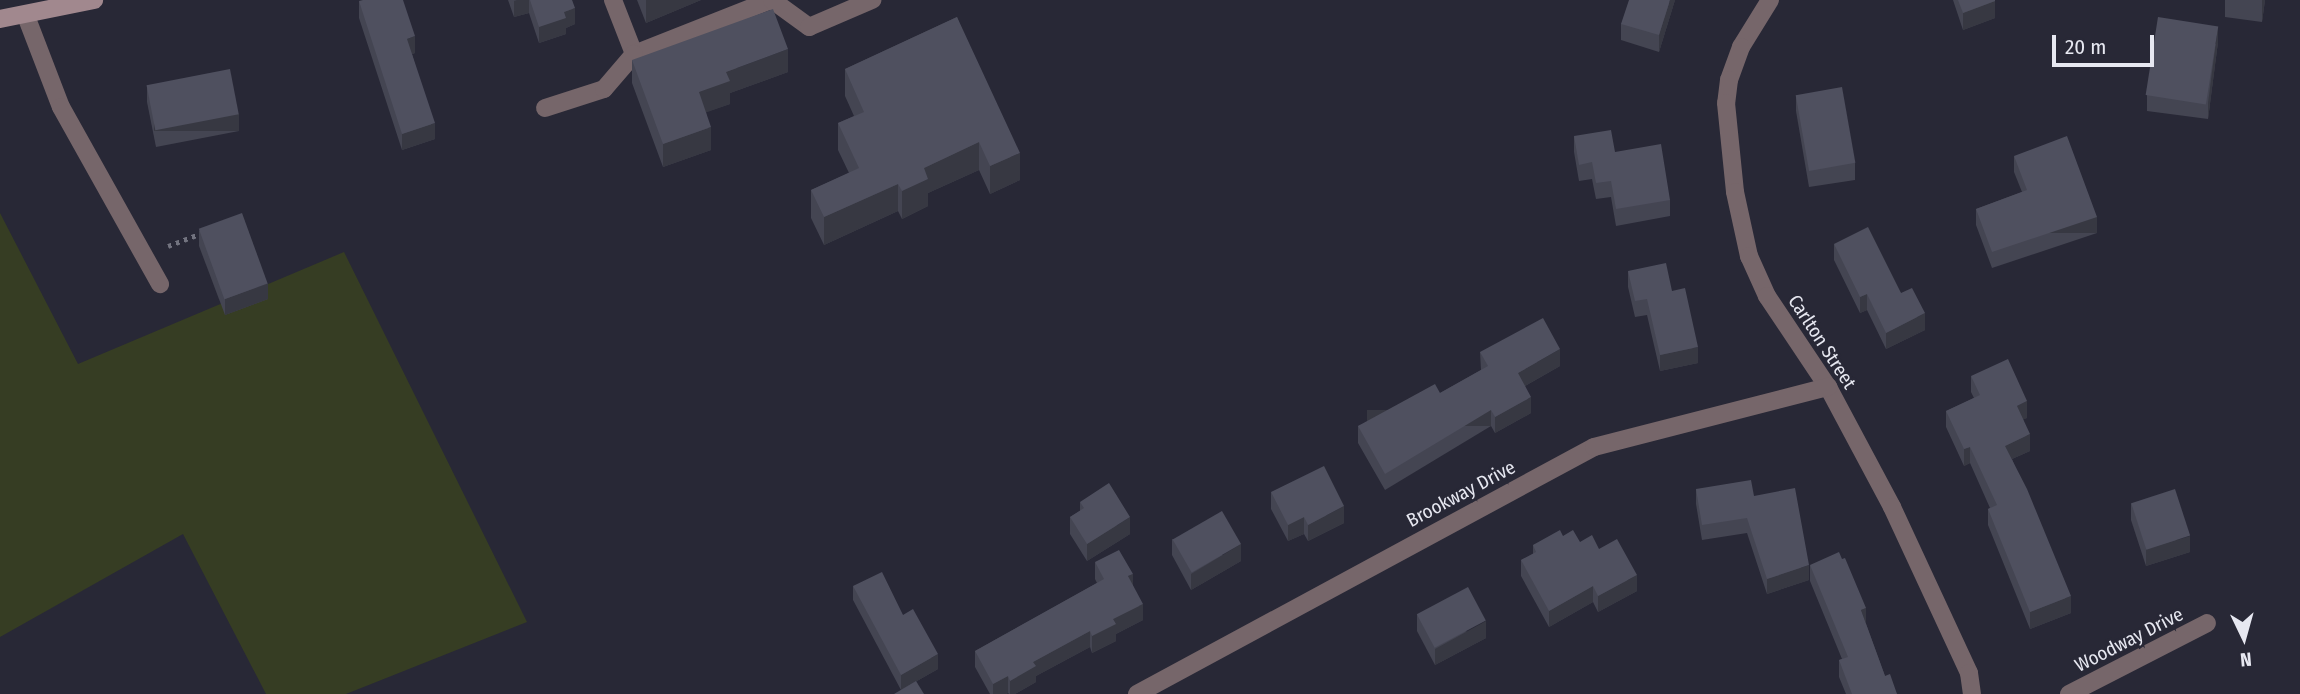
<!DOCTYPE html>
<style>
body{margin:0}
#map{position:relative;width:2300px;height:694px;overflow:hidden;background:#282836;font-family:"Fira Sans Condensed",sans-serif}
div>[style]{position:absolute}
[style*='--x']{left:calc(var(--x)*1px);top:calc(var(--y)*1px);width:calc(var(--w)*1px);rotate:calc(var(--a)*1deg)}
.green>*{inset:0;background:#363d23}
.path>*{height:4.5px;margin-top:-2.25px;transform-origin:0;background:repeating-linear-gradient(90deg,#72737f 0 3.5px,transparent 0 8.5px)}
.lane>*{height:18px;margin:-9px;padding:0 9px;transform-origin:9px;border-radius:9px;background:#76666a}
.street>*{height:18px;margin:-9px;padding:0 9px;transform-origin:9px;border-radius:9px;background:#76666a}
.secondary>*{height:18px;margin:-9px;padding:0 9px;transform-origin:9px;border-radius:9px;background:#a1888e}
.wall>*{inset:0;background:#444552}
.shaded-wall>*{inset:0;background:#373842;transform-origin:0 0}
.building>*{inset:0;background:#4f505f;transform-origin:0 0}
span{translate:-50% -50%;white-space:nowrap;text-align:center;line-height:1.15;-webkit-text-stroke:5px #282836;paint-order:stroke}
.street-label{font-size:19px;color:#e7e8f1}
.north{position:absolute;left:2209px;top:603px;width:70px;height:70px;-webkit-text-stroke:5px #282836;paint-order:stroke;rotate:175deg;font-size:19px;font-weight:700;line-height:28px;text-align:center;color:#e7e8f1}
.north::after{content:'';display:block;margin:auto;width:24px;height:32px;background:#e7e8f1;clip-path:polygon(50% 0,100% 100%,50% 72%,0 100%)}
.scale{position:absolute;left:2052px;top:35px;width:102px;height:32px;box-sizing:border-box;border:4px solid #e7e8f1;border-top:0;padding-left:9px;font-size:21px;line-height:24px;white-space:nowrap;color:#e7e8f1;-webkit-text-stroke:5px #282836;paint-order:stroke}
</style>
<div id="map">
<div class="green">
<i style="clip-path:polygon(0 213px,78px 364px,344px 252px,527px 622px,346px 694px,266px 694px,183px 534px,0 637px)"></i>
</div>
<div class="path">
<i style="--x:168;--y:246;--w:36;--a:-21"></i>
</div>
<div class="lane">
<i style="--x:613;--y:0;--w:58;--a:68.7"></i>
<i style="--x:634;--y:54;--w:147;--a:-21.5"></i>
<i style="--x:772;--y:0;--w:46;--a:36.1"></i>
<i style="--x:809;--y:27;--w:69;--a:-23.2"></i>
<i style="--x:26;--y:16;--w:97;--a:69"></i>
<i style="--x:61;--y:107;--w:203;--a:60.8"></i>
<i style="--x:545;--y:108;--w:62;--a:-17.9"></i>
<i style="--x:604;--y:89;--w:46;--a:-49.4"></i>
</div>
<div class="street">
<i style="--x:1770;--y:0;--w:55;--a:121.7"></i>
<i style="--x:1741;--y:47;--w:35;--a:110"></i>
<i style="--x:1729;--y:80;--w:23;--a:97"></i>
<i style="--x:1726;--y:103;--w:89;--a:84.2"></i>
<i style="--x:1735;--y:192;--w:66;--a:77.7"></i>
<i style="--x:1749;--y:256;--w:44;--a:65.8"></i>
<i style="--x:1767;--y:296;--w:110;--a:56.2"></i>
<i style="--x:1828;--y:387;--w:136;--a:61.9"></i>
<i style="--x:1892;--y:507;--w:183;--a:65.1"></i>
<i style="--x:1969;--y:673;--w:21;--a:82"></i>
<i style="--x:1137;--y:694;--w:519;--a:-28.39"></i>
<i style="--x:1594;--y:447;--w:242;--a:-14.4"></i>
<i style="--x:2069;--y:694;--w:155;--a:-27.2"></i>
</div>
<div class="secondary">
<i style="--x:0;--y:19;--w:96;--a:-11.4"></i>
</div>
<div class="wall">
<i style="clip-path:polygon(508px 0,572px 0,575px 24px,566px 28px,566px 34px,539px 43px,529px 13px,514px 17px)"></i>
<i style="clip-path:polygon(637px 0,701px 0,646px 23px)"></i>
<i style="clip-path:polygon(1675px 0,1659px 52px,1621px 40px,1621px 24px)"></i>
<i style="clip-path:polygon(1953px 0,1995px 0,1995px 18px,1963px 30px)"></i>
<i style="clip-path:polygon(2225px 0,2265px 0,2262px 22px,2225px 17px)"></i>
<i style="clip-path:polygon(359px 1px,415px 53px,412px 54px,435px 139px,402px 150px,359px 18px)"></i>
<i style="clip-path:polygon(957px 17px,1020px 180px,990px 194px,979px 170px,928px 193px,928px 206px,902px 219px,898px 211px,824px 245px,811px 218px,811px 190px,849px 173px,838px 150px,838px 123px,854px 116px,845px 96px,845px 69px)"></i>
<i style="clip-path:polygon(2218px 42px,2208px 119px,2147px 111px,2147px 95px)"></i>
<i style="clip-path:polygon(632px 60px,788px 72px,730px 93px,730px 104px,706px 112px,711px 150px,663px 167px,632px 83px)"></i>
<i style="clip-path:polygon(147px 85px,239px 131px,156px 147px,147px 102px)"></i>
<i style="clip-path:polygon(1796px 95px,1855px 163px,1855px 180px,1809px 187px,1796px 111px)"></i>
<i style="clip-path:polygon(1574px 136px,1615px 152px,1670px 200px,1670px 216px,1616px 226px,1611px 197px,1596px 199px,1592px 179px,1579px 181px,1574px 152px)"></i>
<i style="clip-path:polygon(2014px 156px,2097px 233px,1992px 268px,1976px 225px,1976px 209px,2022px 192px,2014px 172px)"></i>
<i style="clip-path:polygon(199px 230px,268px 299px,225px 315px,199px 246px)"></i>
<i style="clip-path:polygon(1834px 244px,1901px 293px,1925px 330px,1886px 349px,1867px 310px,1860px 313px,1834px 260px)"></i>
<i style="clip-path:polygon(1628px 271px,1672px 291px,1698px 363px,1660px 371px,1647px 315px,1635px 317px,1628px 287px)"></i>
<i style="clip-path:polygon(1480px 352px,1560px 366px,1525px 386px,1531px 413px,1495px 433px,1491px 426px,1385px 490px,1358px 443px,1358px 426px,1440px 393px,1481px 370px)"></i>
<i style="clip-path:polygon(1971px 376px,2027px 418px,2023px 419px,2030px 451px,2012px 459px,2071px 613px,2030px 629px,1988px 525px,1988px 509px,1990px 508px,1970px 463px,1964px 466px,1946px 427px,1946px 411px,1974px 398px,1971px 392px)"></i>
<i style="clip-path:polygon(1696px 489px,1754px 496px,1809px 580px,1767px 594px,1747px 533px,1702px 540px,1696px 504px)"></i>
<i style="clip-path:polygon(1271px 492px,1344px 523px,1308px 541px,1304px 534px,1288px 541px,1271px 509px)"></i>
<i style="clip-path:polygon(1080px 502px,1130px 534px,1087px 561px,1070px 534px,1070px 517px,1080px 511px)"></i>
<i style="clip-path:polygon(2131px 503px,2190px 552px,2146px 566px,2131px 520px)"></i>
<i style="clip-path:polygon(1563px 536px,1599px 549px,1637px 591px,1598px 612px,1593px 602px,1549px 627px,1521px 576px,1521px 560px,1533px 554px,1533px 545px)"></i>
<i style="clip-path:polygon(1172px 539px,1241px 561px,1191px 590px,1172px 555px)"></i>
<i style="clip-path:polygon(1095px 562px,1133px 586px,1143px 620px,1116px 634px,1116px 641px,1092px 653px,1090px 647px,1036px 676px,1036px 682px,1015px 694px,1009px 694px,1008px 693px,1006px 694px,990px 694px,975px 667px,975px 651px,1097px 583px,1095px 579px)"></i>
<i style="clip-path:polygon(1810px 565px,1866px 624px,1885px 676px,1897px 694px,1846px 694px,1839px 677px,1839px 660px,1842px 659px,1810px 581px)"></i>
<i style="clip-path:polygon(853px 586px,903px 615px,938px 669px,901px 690px,853px 600px)"></i>
<i style="clip-path:polygon(1417px 615px,1486px 638px,1435px 665px,1417px 631px)"></i>
</div>
<div class="shaded-wall">
<i style="clip-path:polygon(517px 0,529px 0,529px 13px,514px 17px,514px 1px)"></i>
<i style="clip-path:polygon(646px 0,701px 0,646px 23px)"></i>
<i style="clip-path:polygon(1670px 0,1675px 0,1659px 52px,1659px 35px)"></i>
<i style="clip-path:polygon(2262px 0,2265px 0,2262px 22px)"></i>
<i style="clip-path:polygon(1995px 1px,1995px 18px,1963px 30px,1963px 13px)"></i>
<i style="clip-path:polygon(575px 8px,575px 24px,566px 28px,566px 34px,539px 43px,539px 27px,564px 12px)"></i>
<i style="clip-path:polygon(2218px 26px,2218px 42px,2208px 119px,2208px 103px)"></i>
<i style="clip-path:polygon(415px 36px,415px 53px,407px 56px,407px 39px)"></i>
<i style="clip-path:polygon(788px 49px,788px 72px,730px 93px,730px 104px,699px 115px,699px 92px,726px 72px)"></i>
<i style="left:239px;top:114px;width:17px;height:85px;rotate:90deg"></i>
<i style="clip-path:polygon(435px 123px,435px 139px,402px 150px,402px 134px)"></i>
<i style="clip-path:polygon(711px 127px,711px 150px,663px 167px,663px 144px)"></i>
<i style="clip-path:polygon(979px 142px,979px 170px,928px 193px,928px 206px,902px 219px,902px 191px,924px 168px)"></i>
<i style="clip-path:polygon(1020px 153px,1020px 180px,990px 194px,990px 166px)"></i>
<i style="clip-path:polygon(898px 184px,898px 211px,824px 245px,824px 217px)"></i>
<i style="left:2097px;top:217px;width:16px;height:111px;rotate:90deg"></i>
<i style="clip-path:polygon(268px 283px,268px 299px,225px 315px,225px 299px)"></i>
<i style="clip-path:polygon(1867px 294px,1867px 310px,1860px 313px,1860px 297px)"></i>
<i style="clip-path:polygon(1925px 313px,1925px 330px,1886px 349px,1886px 333px)"></i>
<i style="clip-path:polygon(1698px 347px,1698px 363px,1660px 371px,1660px 355px)"></i>
<i style="clip-path:polygon(1560px 349px,1560px 366px,1518px 390px,1518px 373px)"></i>
<i style="clip-path:polygon(1531px 397px,1531px 413px,1495px 433px,1495px 417px)"></i>
<i style="clip-path:polygon(2027px 401px,2027px 418px,2017px 422px,2017px 406px)"></i>
<i style="left:1491px;top:410px;width:16px;height:124px;rotate:90deg"></i>
<i style="clip-path:polygon(2030px 434px,2030px 451px,2005px 462px,2005px 446px)"></i>
<i style="clip-path:polygon(1970px 447px,1970px 463px,1964px 466px,1964px 449px)"></i>
<i style="clip-path:polygon(1344px 506px,1344px 523px,1308px 541px,1308px 525px)"></i>
<i style="clip-path:polygon(1130px 517px,1130px 534px,1087px 561px,1087px 544px)"></i>
<i style="clip-path:polygon(1304px 517px,1304px 534px,1288px 541px,1288px 525px)"></i>
<i style="clip-path:polygon(2190px 536px,2190px 552px,2146px 566px,2146px 549px)"></i>
<i style="clip-path:polygon(1241px 544px,1241px 561px,1191px 590px,1191px 574px)"></i>
<i style="clip-path:polygon(1809px 565px,1809px 580px,1767px 594px,1767px 579px)"></i>
<i style="clip-path:polygon(1133px 574px,1133px 590px,1128px 576px)"></i>
<i style="clip-path:polygon(1637px 575px,1637px 591px,1598px 612px,1598px 596px)"></i>
<i style="clip-path:polygon(1593px 586px,1593px 602px,1549px 627px,1549px 611px)"></i>
<i style="clip-path:polygon(2071px 596px,2071px 613px,2030px 629px,2030px 612px)"></i>
<i style="clip-path:polygon(1143px 604px,1143px 620px,1116px 634px,1116px 641px,1092px 653px,1092px 636px,1113px 619px)"></i>
<i style="clip-path:polygon(1866px 608px,1866px 624px,1861px 610px)"></i>
<i style="clip-path:polygon(1486px 621px,1486px 638px,1435px 665px,1435px 649px)"></i>
<i style="clip-path:polygon(1090px 631px,1090px 647px,1036px 676px,1036px 682px,1015px 694px,1010px 694px,1010px 681px,1033px 662px)"></i>
<i style="clip-path:polygon(938px 654px,938px 669px,901px 690px,901px 675px)"></i>
<i style="clip-path:polygon(1008px 676px,1008px 693px,1006px 694px,993px 694px,993px 684px)"></i>
</div>
<div class="building">
<i style="clip-path:polygon(363px 0,403px 0,415px 36px,407px 39px,435px 123px,402px 134px,359px 1px)"></i>
<i style="clip-path:polygon(530px 0,572px 0,575px 8px,564px 12px,566px 18px,539px 27px)"></i>
<i style="clip-path:polygon(1629px 0,1670px 0,1659px 35px,1621px 24px)"></i>
<i style="clip-path:polygon(1958px 0,1995px 0,1995px 1px,1963px 13px)"></i>
<i style="clip-path:polygon(773px 9px,788px 49px,726px 72px,730px 81px,699px 92px,711px 127px,663px 144px,632px 60px)"></i>
<i style="clip-path:polygon(957px 17px,1020px 153px,990px 166px,979px 142px,924px 168px,928px 179px,902px 191px,898px 184px,824px 217px,811px 190px,859px 168px,838px 123px,864px 112px,845px 69px)"></i>
<i style="left:2158px;top:17px;width:61px;height:79px;rotate:9deg"></i>
<i style="left:230px;top:69px;width:46px;height:85px;rotate:79deg"></i>
<i style="left:1842px;top:87px;width:77px;height:47px;rotate:80deg"></i>
<i style="clip-path:polygon(1611px 130px,1615px 152px,1661px 144px,1670px 200px,1616px 209px,1611px 181px,1596px 183px,1592px 162px,1579px 165px,1574px 136px)"></i>
<i style="clip-path:polygon(2067px 136px,2097px 217px,1992px 252px,1976px 209px,2027px 190px,2014px 156px)"></i>
<i style="left:242px;top:213px;width:75px;height:46px;rotate:70deg"></i>
<i style="clip-path:polygon(1868px 227px,1901px 293px,1912px 288px,1925px 313px,1886px 333px,1867px 294px,1860px 297px,1834px 244px)"></i>
<i style="clip-path:polygon(1666px 263px,1672px 291px,1685px 288px,1698px 347px,1660px 355px,1647px 299px,1635px 301px,1628px 271px)"></i>
<i style="clip-path:polygon(1543px 318px,1560px 349px,1518px 373px,1531px 397px,1495px 417px,1491px 410px,1385px 474px,1358px 426px,1435px 384px,1440px 393px,1488px 366px,1480px 352px)"></i>
<i style="clip-path:polygon(2008px 359px,2027px 401px,2017px 406px,2030px 434px,2005px 446px,2027px 489px,2071px 596px,2030px 612px,1988px 509px,1997px 505px,1970px 447px,1964px 449px,1946px 411px,1980px 395px,1971px 376px)"></i>
<i style="clip-path:polygon(1324px 466px,1344px 506px,1308px 525px,1304px 517px,1288px 525px,1271px 492px)"></i>
<i style="clip-path:polygon(1751px 480px,1754px 496px,1795px 488px,1809px 565px,1767px 579px,1747px 518px,1702px 525px,1696px 489px)"></i>
<i style="clip-path:polygon(1109px 483px,1130px 517px,1087px 544px,1070px 517px,1084px 508px,1080px 502px)"></i>
<i style="left:2175px;top:489px;width:49px;height:46px;rotate:72deg"></i>
<i style="left:1222px;top:511px;width:38px;height:57px;rotate:60deg"></i>
<i style="clip-path:polygon(1560px 530px,1563px 536px,1573px 530px,1580px 542px,1592px 535px,1599px 549px,1617px 539px,1637px 575px,1598px 596px,1593px 586px,1549px 611px,1521px 560px,1536px 552px,1533px 545px)"></i>
<i style="clip-path:polygon(1119px 550px,1133px 574px,1128px 576px,1143px 604px,1113px 619px,1116px 624px,1092px 636px,1090px 631px,1033px 662px,1036px 666px,1010px 681px,1008px 676px,993px 684px,975px 651px,1104px 579px,1095px 562px)"></i>
<i style="clip-path:polygon(1839px 552px,1842px 559px,1845px 558px,1866px 608px,1861px 610px,1885px 676px,1890px 674px,1897px 694px,1852px 694px,1839px 660px,1848px 657px,1810px 565px)"></i>
<i style="clip-path:polygon(882px 572px,903px 615px,913px 609px,938px 654px,901px 675px,853px 586px)"></i>
<i style="left:1468px;top:587px;width:38px;height:58px;rotate:62deg"></i>
<i style="clip-path:polygon(916px 681px,924px 694px,894px 694px)"></i>
</div>
<div class="street-label">
<span style="left:1822px;top:342px;rotate:57deg">Carlton Street</span>
<span style="left:1461px;top:494px;rotate:-28deg">Brookway Drive</span>
<span style="left:2129px;top:640px;rotate:-27deg">Woodway Drive</span>
</div>
<div class="north">N</div>
<div class="scale">20 m</div>
</div>
